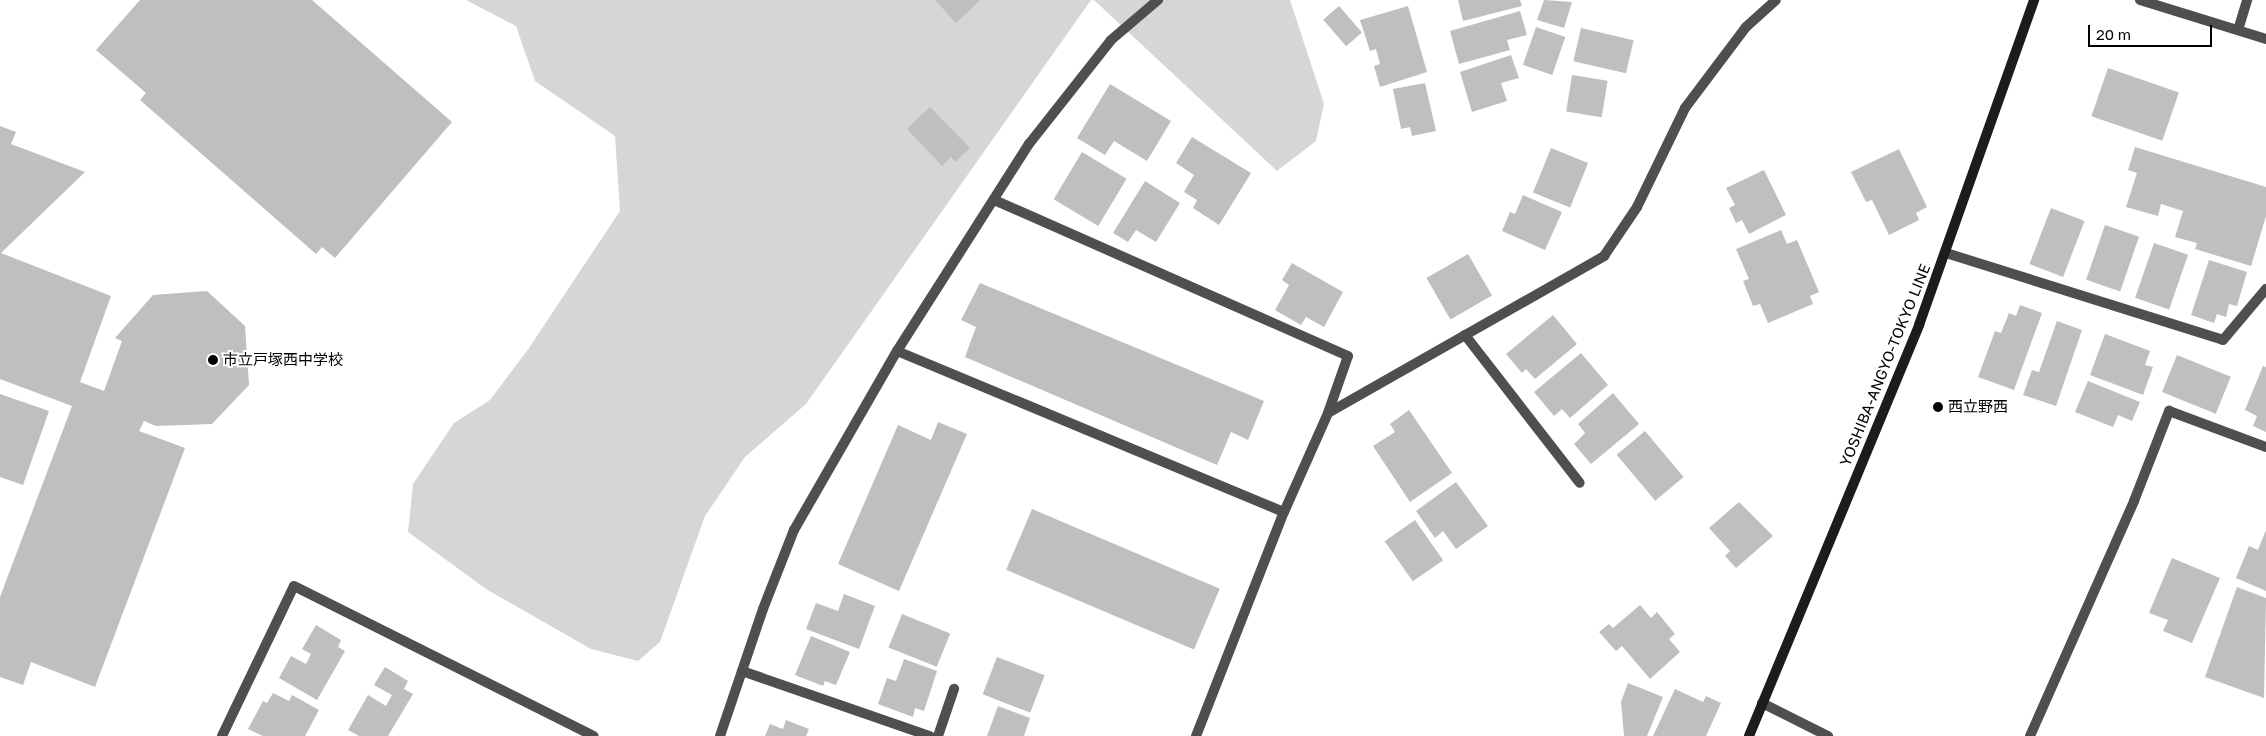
<!DOCTYPE html>
<meta charset="utf-8">
<style>
body{margin:0}
#map{position:relative;width:2266px;height:736px;overflow:hidden;background:#fff;font-family:"Golos Text","Noto Sans JP",sans-serif}
div>[style]{position:absolute}
[style*='--x']{left:calc(var(--x)*1px);top:calc(var(--y)*1px);width:calc(var(--w)*1px);rotate:calc(var(--a)*1deg)}
.green>*{inset:0;background:#d6d6d6}
.building>*{inset:0;background:#bfbfbf;transform-origin:0 0}
.lane>*{height:10px;margin:-5px;padding:0 5px;transform-origin:5px;border-radius:5px;background:#4f4f4f}
.street>*{height:10px;margin:-5px;padding:0 5px;transform-origin:5px;border-radius:5px;background:#4f4f4f}
.secondary>*{height:10px;margin:-5px;padding:0 5px;transform-origin:5px;border-radius:5px;background:#1c1c1c}
.dots>*{width:14px;height:14px;translate:-50% -50%;box-sizing:border-box;border:2px solid #fff;border-radius:50%}
span{translate:-50% -50%;white-space:nowrap;text-align:center;line-height:1.15;-webkit-text-stroke:4px #fff;paint-order:stroke}
.poi-label{font-size:15px;color:#000}
.left{translate:0 -50%;text-align:left}
.street-label{font-size:15px;color:#000}
.scale{position:absolute;left:2088px;top:25px;width:124px;height:22px;box-sizing:border-box;border:2px solid #000;border-top:0;padding-left:6px;font-size:15px;line-height:18px;white-space:nowrap;color:#000;-webkit-text-stroke:4px #fff;paint-order:stroke}
</style>
<div id="map">
<div class="green">
<i style="clip-path:polygon(466px 0,1091px 0,806px 404px,745px 457px,705px 516px,660px 642px,638px 661px,591px 649px,486px 589px,408px 532px,413px 484px,454px 423px,490px 400px,529px 348px,620px 211px,615px 136px,535px 81px,516px 26px)"></i>
<i style="clip-path:polygon(1094px 0,1290px 0,1324px 104px,1316px 141px,1277px 171px)"></i>
</div>
<div class="building">
<i style="clip-path:polygon(140px 0,312px 0,452px 122px,335px 258px,322px 247px,316px 254px,140px 100px,146px 93px,96px 50px)"></i>
<i style="clip-path:polygon(935px 0,980px 0,956px 23px)"></i>
<i style="clip-path:polygon(1458px 0,1520px 0,1522px 6px,1463px 21px)"></i>
<i style="clip-path:polygon(1544px 0,1572px 2px,1564px 28px,1537px 20px)"></i>
<i style="left:1339px;top:6px;width:35px;height:21px;rotate:49deg"></i>
<i style="clip-path:polygon(1408px 6px,1427px 72px,1380px 87px,1374px 66px,1380px 64px,1376px 49px,1370px 51px,1360px 20px)"></i>
<i style="clip-path:polygon(1520px 11px,1527px 35px,1507px 40px,1510px 50px,1459px 64px,1450px 31px)"></i>
<i style="left:1536px;top:27px;width:31px;height:40px;rotate:19deg"></i>
<i style="left:1581px;top:28px;width:54px;height:34px;rotate:13deg"></i>
<i style="clip-path:polygon(1511px 55px,1519px 78px,1501px 83px,1507px 101px,1472px 112px,1460px 72px)"></i>
<i style="left:2108px;top:68px;width:75px;height:51px;rotate:19deg"></i>
<i style="left:1572px;top:75px;width:36px;height:37px;rotate:9deg"></i>
<i style="clip-path:polygon(1425px 83px,1436px 131px,1412px 136px,1410px 127px,1401px 129px,1393px 89px)"></i>
<i style="clip-path:polygon(1110px 84px,1171px 121px,1147px 161px,1114px 141px,1105px 155px,1077px 138px)"></i>
<i style="clip-path:polygon(930px 107px,970px 148px,955px 162px,951px 157px,942px 166px,907px 129px)"></i>
<i style="clip-path:polygon(0 126px,16px 132px,11px 144px,85px 172px,1px 253px,111px 296px,80px 382px,104px 391px,122px 341px,115px 338px,153px 295px,207px 291px,245px 326px,249px 385px,212px 424px,156px 426px,144px 421px,139px 431px,185px 448px,95px 687px,31px 662px,23px 685px,0 677px,0 597px,72px 406px,0 379px)"></i>
<i style="clip-path:polygon(1192px 137px,1251px 173px,1219px 225px,1193px 208px,1197px 200px,1184px 192px,1194px 175px,1176px 163px)"></i>
<i style="clip-path:polygon(2135px 147px,2266px 187px,2266px 216px,2251px 266px,2195px 249px,2197px 243px,2175px 237px,2183px 211px,2161px 204px,2158px 216px,2126px 207px,2137px 173px,2128px 170px)"></i>
<i style="left:1551px;top:148px;width:40px;height:48px;rotate:22deg"></i>
<i style="clip-path:polygon(1899px 149px,1927px 207px,1916px 213px,1919px 220px,1889px 235px,1872px 200px,1866px 202px,1851px 172px)"></i>
<i style="left:1082px;top:152px;width:52px;height:55px;rotate:31deg"></i>
<i style="clip-path:polygon(1764px 170px,1786px 215px,1749px 234px,1742px 220px,1736px 223px,1729px 208px,1735px 205px,1726px 188px)"></i>
<i style="clip-path:polygon(1145px 181px,1180px 203px,1156px 242px,1136px 230px,1128px 242px,1113px 233px)"></i>
<i style="clip-path:polygon(1523px 195px,1562px 212px,1545px 250px,1502px 231px,1510px 212px,1515px 214px)"></i>
<i style="left:2051px;top:208px;width:36px;height:60px;rotate:21deg"></i>
<i style="left:2105px;top:225px;width:36px;height:58px;rotate:19deg"></i>
<i style="clip-path:polygon(1781px 230px,1787px 244px,1797px 240px,1819px 292px,1810px 296px,1813px 304px,1768px 323px,1760px 304px,1753px 306px,1743px 281px,1749px 279px,1736px 249px)"></i>
<i style="left:2154px;top:243px;width:36px;height:58px;rotate:19deg"></i>
<i style="left:1468px;top:254px;width:48px;height:48px;rotate:60deg"></i>
<i style="clip-path:polygon(2209px 260px,2247px 272px,2237px 306px,2229px 304px,2226px 317px,2217px 314px,2214px 323px,2191px 315px)"></i>
<i style="clip-path:polygon(1292px 263px,1343px 292px,1324px 327px,1306px 317px,1301px 325px,1275px 310px,1289px 285px,1282px 280px)"></i>
<i style="clip-path:polygon(980px 283px,1264px 401px,1248px 440px,1231px 432px,1217px 465px,965px 357px,976px 327px,961px 320px)"></i>
<i style="clip-path:polygon(2020px 305px,2042px 313px,2014px 390px,1978px 377px,1995px 331px,2001px 333px,2009px 313px,2016px 316px)"></i>
<i style="clip-path:polygon(1553px 315px,1577px 344px,1535px 379px,1526px 369px,1522px 373px,1506px 354px)"></i>
<i style="clip-path:polygon(2057px 321px,2082px 330px,2056px 406px,2023px 395px,2032px 370px,2039px 372px)"></i>
<i style="clip-path:polygon(2105px 334px,2150px 351px,2145px 365px,2153px 367px,2143px 395px,2090px 375px)"></i>
<i style="clip-path:polygon(1581px 353px,1608px 385px,1570px 418px,1562px 409px,1554px 416px,1534px 392px)"></i>
<i style="left:2177px;top:355px;width:58px;height:40px;rotate:22deg"></i>
<i style="clip-path:polygon(2263px 366px,2266px 367px,2266px 432px,2253px 426px,2257px 416px,2245px 410px)"></i>
<i style="clip-path:polygon(2088px 381px,2140px 402px,2132px 421px,2118px 415px,2113px 427px,2075px 412px)"></i>
<i style="clip-path:polygon(1613px 393px,1639px 424px,1591px 464px,1574px 444px,1585px 433px,1578px 424px)"></i>
<i style="clip-path:polygon(0 394px,49px 411px,23px 485px,0 477px)"></i>
<i style="clip-path:polygon(1409px 410px,1452px 473px,1410px 502px,1373px 446px,1395px 432px,1390px 424px)"></i>
<i style="clip-path:polygon(938px 422px,967px 434px,899px 591px,838px 564px,898px 425px,931px 440px)"></i>
<i style="left:1645px;top:431px;width:60px;height:37px;rotate:50deg"></i>
<i style="clip-path:polygon(1456px 482px,1488px 526px,1456px 549px,1443px 531px,1435px 538px,1416px 511px)"></i>
<i style="clip-path:polygon(1739px 502px,1773px 536px,1736px 568px,1725px 556px,1730px 551px,1709px 528px)"></i>
<i style="left:1032px;top:509px;width:204px;height:66px;rotate:23deg"></i>
<i style="left:1415px;top:520px;width:49px;height:37px;rotate:55deg"></i>
<i style="clip-path:polygon(2266px 530px,2266px 591px,2236px 578px,2249px 546px,2258px 550px)"></i>
<i style="clip-path:polygon(2172px 558px,2220px 578px,2192px 643px,2163px 631px,2168px 620px,2149px 613px)"></i>
<i style="clip-path:polygon(2237px 587px,2266px 598px,2264px 698px,2205px 677px)"></i>
<i style="clip-path:polygon(844px 594px,875px 606px,859px 649px,806px 629px,816px 603px,838px 611px)"></i>
<i style="clip-path:polygon(1640px 605px,1651px 618px,1657px 612px,1675px 634px,1669px 639px,1680px 652px,1650px 679px,1622px 646px,1616px 651px,1599px 632px,1609px 624px,1613px 628px)"></i>
<i style="left:902px;top:614px;width:52px;height:36px;rotate:22deg"></i>
<i style="clip-path:polygon(316px 625px,341px 640px,338px 647px,345px 651px,317px 700px,279px 678px,291px 656px,306px 664px,311px 654px,302px 649px)"></i>
<i style="clip-path:polygon(811px 636px,850px 652px,836px 685px,825px 681px,823px 686px,795px 675px)"></i>
<i style="left:997px;top:657px;width:51px;height:40px;rotate:21deg"></i>
<i style="clip-path:polygon(904px 659px,937px 671px,924px 711px,915px 708px,913px 717px,878px 704px,887px 678px,896px 681px)"></i>
<i style="clip-path:polygon(385px 667px,408px 681px,404px 689px,413px 694px,388px 736px,359px 736px,348px 730px,368px 695px,386px 706px,392px 695px,374px 685px)"></i>
<i style="clip-path:polygon(1628px 683px,1663px 697px,1647px 736px,1624px 736px,1621px 702px)"></i>
<i style="clip-path:polygon(1675px 689px,1703px 702px,1706px 696px,1721px 703px,1706px 736px,1653px 736px)"></i>
<i style="clip-path:polygon(273px 693px,289px 701px,292px 695px,319px 710px,305px 736px,263px 736px,248px 729px,263px 701px,267px 703px)"></i>
<i style="clip-path:polygon(998px 706px,1030px 718px,1024px 736px,987px 736px)"></i>
<i style="clip-path:polygon(786px 720px,809px 729px,806px 736px,765px 736px,770px 724px,783px 729px)"></i>
</div>
<div class="lane">
<i style="--x:2238;--y:30;--w:31;--a:-73"></i>
<i style="--x:742;--y:671;--w:199;--a:19.1"></i>
<i style="--x:938;--y:736;--w:50;--a:-71.2"></i>
</div>
<div class="street">
<i style="--x:2140;--y:0;--w:132;--a:17.2"></i>
<i style="--x:1946;--y:253;--w:290;--a:17.4"></i>
<i style="--x:2223;--y:340;--w:67;--a:-49.9"></i>
<i style="--x:1465;--y:335;--w:187;--a:52.2"></i>
<i style="--x:897;--y:351;--w:419;--a:22.6"></i>
<i style="--x:1284;--y:512;--w:108;--a:-66"></i>
<i style="--x:1328;--y:413;--w:60;--a:-70.7"></i>
<i style="--x:1348;--y:356;--w:387;--a:-156.2"></i>
<i style="--x:1328;--y:413;--w:318;--a:-29.6"></i>
<i style="--x:1604;--y:256;--w:59;--a:-56"></i>
<i style="--x:1637;--y:207;--w:110;--a:-64.1"></i>
<i style="--x:1685;--y:108;--w:101;--a:-53"></i>
<i style="--x:1746;--y:27;--w:40;--a:-42"></i>
<i style="--x:1762;--y:703;--w:74;--a:26.6"></i>
<i style="--x:222;--y:736;--w:166;--a:-64.4"></i>
<i style="--x:294;--y:586;--w:335;--a:26.6"></i>
<i style="--x:720;--y:736;--w:134;--a:-71.3"></i>
<i style="--x:763;--y:609;--w:85;--a:-68.6"></i>
<i style="--x:794;--y:530;--w:207;--a:-60.1"></i>
<i style="--x:897;--y:351;--w:246;--a:-57.5"></i>
<i style="--x:1029;--y:144;--w:132;--a:-51.7"></i>
<i style="--x:1111;--y:40;--w:62;--a:-40.4"></i>
<i style="--x:1196;--y:736;--w:241;--a:-68.6"></i>
<i style="--x:2030;--y:736;--w:257;--a:-66.1"></i>
<i style="--x:2134;--y:501;--w:97;--a:-68.7"></i>
<i style="--x:2169;--y:411;--w:103;--a:20.4"></i>
</div>
<div class="secondary">
<i style="--x:1749;--y:736;--w:445;--a:-67.5"></i>
<i style="--x:1919;--y:325;--w:345;--a:-70.5"></i>
</div>
<div class="dots">
<i style="left:213px;top:360px;background:#000"></i>
<i style="left:1938px;top:407px;background:#000"></i>
</div>
<div class="poi-label">
<span class="left" style="left:223px;top:360px">市立戸塚西中学校</span>
<span class="left" style="left:1948px;top:407px">西立野西</span>
</div>
<div class="street-label">
<span style="left:1885px;top:365px;rotate:-68deg">YOSHIBA-ANGYO-TOKYO LINE</span>
</div>
<div class="scale">20 m</div>
</div>
